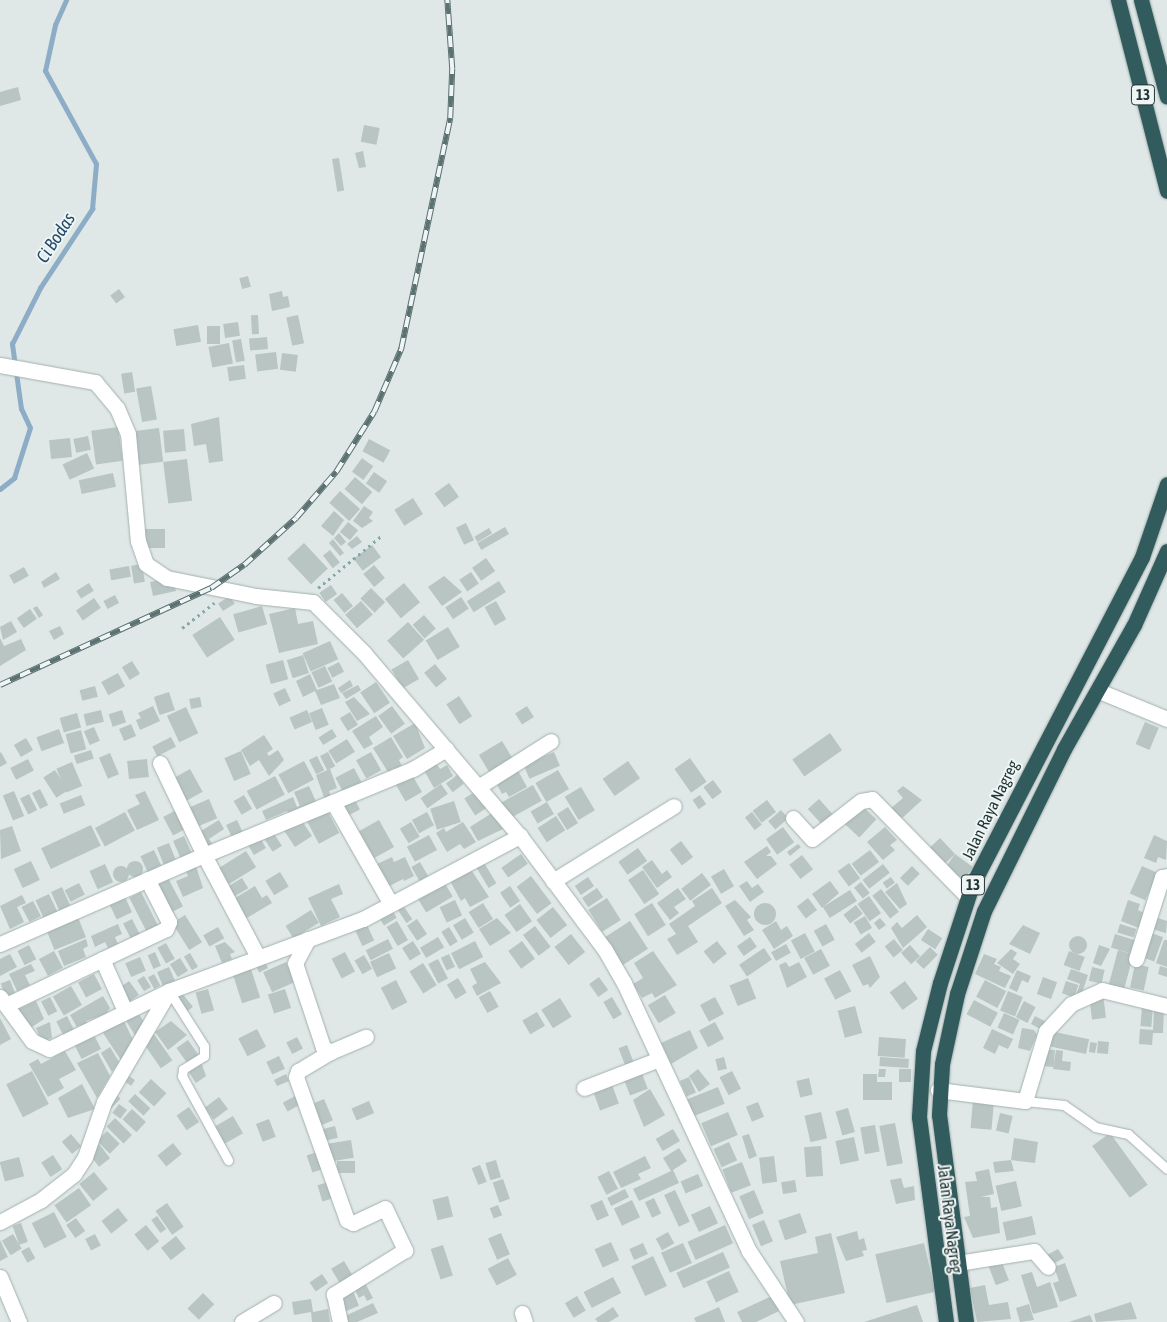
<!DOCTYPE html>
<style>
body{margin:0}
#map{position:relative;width:1167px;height:1322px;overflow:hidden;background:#dfe8e7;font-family:"Asap Condensed",sans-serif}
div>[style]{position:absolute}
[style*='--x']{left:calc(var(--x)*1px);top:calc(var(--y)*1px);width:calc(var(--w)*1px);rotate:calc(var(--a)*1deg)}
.stream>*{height:4.5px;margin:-2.25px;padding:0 2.25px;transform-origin:2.25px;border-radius:2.25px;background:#8dadc7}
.building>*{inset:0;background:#b8c5c3;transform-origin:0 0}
.round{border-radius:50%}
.path>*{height:2.5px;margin-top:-1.25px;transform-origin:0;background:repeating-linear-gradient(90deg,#83a8a7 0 2.5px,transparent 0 6.5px)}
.roads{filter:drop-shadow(0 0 1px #a3afae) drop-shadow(0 0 1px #a3afae)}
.lane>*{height:9px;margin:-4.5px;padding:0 4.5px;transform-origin:4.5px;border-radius:4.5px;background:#fff}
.street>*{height:15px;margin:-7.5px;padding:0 7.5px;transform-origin:7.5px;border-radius:7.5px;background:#fff}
.highway>*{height:15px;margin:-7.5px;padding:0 7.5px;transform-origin:7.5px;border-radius:7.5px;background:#325b5e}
.rail>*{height:5.5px;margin-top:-2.75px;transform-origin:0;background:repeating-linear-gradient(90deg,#eff5f4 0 11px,#5c7172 0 22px);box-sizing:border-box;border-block:1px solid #5c7172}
span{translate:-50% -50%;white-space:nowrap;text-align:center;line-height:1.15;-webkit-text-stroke:4px #eff5f4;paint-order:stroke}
.shield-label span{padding:1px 4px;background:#eff5f4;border:1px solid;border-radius:4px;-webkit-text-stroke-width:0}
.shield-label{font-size:15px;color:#223636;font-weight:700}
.street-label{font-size:16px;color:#223636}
.water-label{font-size:18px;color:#244a6a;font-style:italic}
</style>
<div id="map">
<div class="stream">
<i style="--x:0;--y:489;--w:18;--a:-38"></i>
<i style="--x:14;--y:478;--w:52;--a:-72.3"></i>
<i style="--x:30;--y:428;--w:21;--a:-115"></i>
<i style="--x:21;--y:409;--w:66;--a:-97.9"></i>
<i style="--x:12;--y:344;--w:63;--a:-63.4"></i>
<i style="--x:40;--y:288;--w:95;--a:-56.6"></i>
<i style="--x:92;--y:209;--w:45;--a:-84.9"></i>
<i style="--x:96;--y:164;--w:106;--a:-118.7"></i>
<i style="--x:45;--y:71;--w:47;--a:-77.7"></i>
<i style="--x:55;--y:25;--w:27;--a:-66"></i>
</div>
<div class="building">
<i style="clip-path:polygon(18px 87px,21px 100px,0 106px,0 92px)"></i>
<i style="left:364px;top:125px;width:16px;height:17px;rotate:11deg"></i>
<i style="clip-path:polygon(363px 151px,366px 167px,359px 168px,355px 153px)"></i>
<i style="left:339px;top:158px;width:33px;height:7px;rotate:81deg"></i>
<i style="left:248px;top:276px;width:11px;height:9px;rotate:75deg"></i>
<i style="left:119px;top:289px;width:10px;height:11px;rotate:53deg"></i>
<i style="clip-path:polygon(282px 291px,283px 297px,288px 296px,290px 307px,272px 311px,269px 294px)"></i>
<i style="left:258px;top:315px;width:19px;height:7px;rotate:87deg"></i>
<i style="left:298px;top:315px;width:29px;height:12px;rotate:78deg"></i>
<i style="left:238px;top:322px;width:14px;height:15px;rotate:82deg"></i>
<i style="left:198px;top:325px;width:17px;height:25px;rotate:80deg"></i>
<i style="left:207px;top:326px;width:13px;height:18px"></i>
<i style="left:267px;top:337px;width:12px;height:18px;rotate:85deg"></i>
<i style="left:241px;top:339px;width:22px;height:9px;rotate:80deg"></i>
<i style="left:229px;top:343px;width:21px;height:21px;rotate:79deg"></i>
<i style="left:276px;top:352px;width:17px;height:21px;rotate:83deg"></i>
<i style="left:282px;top:353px;width:16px;height:17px;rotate:7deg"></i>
<i style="left:244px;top:365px;width:14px;height:17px;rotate:82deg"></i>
<i style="left:132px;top:372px;width:20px;height:11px;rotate:81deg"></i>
<i style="left:151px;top:386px;width:34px;height:15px;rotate:80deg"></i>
<i style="clip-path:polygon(219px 417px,223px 461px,209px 463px,206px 444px,194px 446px,191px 424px)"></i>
<i style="left:118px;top:427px;width:34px;height:27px;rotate:82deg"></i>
<i style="left:159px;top:428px;width:34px;height:26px;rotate:83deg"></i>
<i style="left:184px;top:429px;width:22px;height:21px;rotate:85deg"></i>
<i style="left:88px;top:436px;width:14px;height:15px;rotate:78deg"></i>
<i style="left:70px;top:438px;width:19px;height:21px;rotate:84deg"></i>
<i style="left:369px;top:439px;width:24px;height:14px;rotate:28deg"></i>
<i style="left:87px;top:453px;width:17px;height:27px;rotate:65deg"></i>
<i style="left:362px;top:458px;width:14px;height:17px;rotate:36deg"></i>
<i style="left:187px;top:459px;width:42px;height:24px;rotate:83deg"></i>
<i style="left:374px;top:472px;width:16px;height:14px;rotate:35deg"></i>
<i style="left:113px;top:473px;width:14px;height:35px;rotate:78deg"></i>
<i style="left:355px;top:477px;width:23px;height:16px;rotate:41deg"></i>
<i style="left:449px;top:483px;width:17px;height:18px;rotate:54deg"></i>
<i style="left:340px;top:491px;width:27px;height:16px;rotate:42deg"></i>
<i style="left:413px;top:498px;width:19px;height:22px;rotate:58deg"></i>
<i style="clip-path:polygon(364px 506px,373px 512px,369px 518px,373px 521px,362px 528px,353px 521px)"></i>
<i style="clip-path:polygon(334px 511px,344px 520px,333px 536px,321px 526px)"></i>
<i style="left:348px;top:522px;width:13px;height:13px;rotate:39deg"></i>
<i style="left:466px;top:523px;width:19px;height:11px;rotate:65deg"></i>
<i style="left:505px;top:527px;width:8px;height:32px;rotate:60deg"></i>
<i style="left:489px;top:528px;width:6px;height:17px;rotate:59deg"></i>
<i style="left:144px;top:529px;width:21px;height:19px"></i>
<i style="clip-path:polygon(339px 533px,346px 542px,341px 546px,334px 538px)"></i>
<i style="clip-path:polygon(357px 536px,362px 542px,352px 549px,347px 544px)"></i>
<i style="clip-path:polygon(333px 539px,344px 553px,340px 556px,329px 543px)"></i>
<i style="left:304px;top:543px;width:35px;height:23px;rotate:47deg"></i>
<i style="left:372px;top:545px;width:15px;height:23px;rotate:53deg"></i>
<i style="left:330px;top:550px;width:16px;height:9px;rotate:52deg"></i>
<i style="left:486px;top:558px;width:16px;height:17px;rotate:55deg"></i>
<i style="left:142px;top:564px;width:18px;height:11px;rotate:81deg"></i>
<i style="left:374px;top:565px;width:17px;height:14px;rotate:50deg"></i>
<i style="left:129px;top:566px;width:11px;height:20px;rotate:80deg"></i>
<i style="left:24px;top:567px;width:10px;height:17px;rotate:61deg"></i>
<i style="clip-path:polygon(56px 572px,60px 579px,44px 588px,41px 582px)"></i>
<i style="left:471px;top:572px;width:14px;height:14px;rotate:56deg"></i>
<i style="clip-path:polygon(444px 576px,462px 592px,442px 606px,428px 587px)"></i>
<i style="clip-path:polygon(165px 579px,167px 586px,174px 584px,176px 591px,153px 596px,150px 582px)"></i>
<i style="left:499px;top:581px;width:13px;height:38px;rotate:58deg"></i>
<i style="left:89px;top:583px;width:9px;height:15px;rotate:58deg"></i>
<i style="left:404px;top:583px;width:25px;height:25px;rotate:50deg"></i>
<i style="left:331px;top:585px;width:11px;height:14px;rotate:56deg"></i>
<i style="left:371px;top:588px;width:20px;height:15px;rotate:45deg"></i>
<i style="left:342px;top:593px;width:17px;height:11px;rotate:50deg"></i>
<i style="left:115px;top:595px;width:9px;height:13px;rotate:63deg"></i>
<i style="left:230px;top:596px;width:9px;height:14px;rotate:58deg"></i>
<i style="left:461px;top:597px;width:14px;height:19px;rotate:56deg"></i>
<i style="left:94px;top:598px;width:12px;height:22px;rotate:55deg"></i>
<i style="left:361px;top:601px;width:18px;height:21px;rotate:49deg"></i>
<i style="left:496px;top:601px;width:21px;height:13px;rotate:61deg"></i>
<i style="clip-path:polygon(37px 606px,43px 615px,39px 618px,33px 608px)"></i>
<i style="left:262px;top:606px;width:19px;height:30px;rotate:74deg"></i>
<i style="clip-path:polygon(295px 608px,298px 624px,313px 621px,318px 644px,279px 653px,269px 614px)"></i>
<i style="left:30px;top:609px;width:12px;height:16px;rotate:55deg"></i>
<i style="left:424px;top:615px;width:18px;height:15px;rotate:49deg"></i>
<i style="left:220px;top:617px;width:27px;height:33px;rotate:57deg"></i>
<i style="clip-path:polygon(11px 621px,17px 632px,3px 640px,0 627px)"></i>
<i style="left:408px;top:622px;width:24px;height:28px;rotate:48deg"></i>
<i style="clip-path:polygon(60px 626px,64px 634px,54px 640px,49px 631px)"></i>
<i style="left:448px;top:627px;width:23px;height:26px;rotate:59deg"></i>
<i style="clip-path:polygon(0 638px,4px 646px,21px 639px,26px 650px,0 666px)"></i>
<i style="left:330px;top:641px;width:20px;height:30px;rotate:66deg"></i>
<i style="left:303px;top:655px;width:19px;height:17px;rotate:72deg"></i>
<i style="left:283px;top:660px;width:20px;height:18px;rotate:75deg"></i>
<i style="left:408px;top:660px;width:22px;height:19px;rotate:60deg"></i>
<i style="left:132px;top:661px;width:15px;height:12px;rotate:58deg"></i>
<i style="left:339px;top:662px;width:11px;height:13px;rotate:63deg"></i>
<i style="left:435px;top:664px;width:19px;height:14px;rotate:51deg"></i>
<i style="left:325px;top:666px;width:17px;height:15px;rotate:65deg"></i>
<i style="left:118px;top:673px;width:15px;height:19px;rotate:62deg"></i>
<i style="clip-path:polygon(310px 674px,317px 690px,334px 684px,340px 698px,321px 705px,315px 691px,303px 697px,296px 681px)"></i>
<i style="clip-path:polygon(350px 680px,353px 686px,341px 693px,338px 688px)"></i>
<i style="left:376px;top:682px;width:25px;height:19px;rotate:56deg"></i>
<i style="clip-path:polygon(358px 685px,361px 690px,346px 699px,342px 693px)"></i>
<i style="left:95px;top:686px;width:11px;height:16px;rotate:75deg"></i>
<i style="left:285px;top:688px;width:14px;height:13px;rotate:65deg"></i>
<i style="left:169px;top:692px;width:19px;height:16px;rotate:72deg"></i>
<i style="left:459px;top:696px;width:24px;height:15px;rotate:57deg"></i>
<i style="left:200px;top:697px;width:10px;height:11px;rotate:79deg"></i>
<i style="clip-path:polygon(354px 697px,370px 714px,357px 721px,345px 702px)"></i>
<i style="clip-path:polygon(153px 706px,160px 721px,140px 730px,136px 720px,141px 718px,138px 713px)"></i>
<i style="left:392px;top:706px;width:22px;height:17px;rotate:54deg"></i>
<i style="left:527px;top:706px;width:13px;height:14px;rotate:58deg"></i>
<i style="left:186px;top:707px;width:29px;height:21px;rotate:65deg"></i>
<i style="left:322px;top:708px;width:18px;height:14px;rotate:68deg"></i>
<i style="left:101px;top:710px;width:12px;height:18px;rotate:76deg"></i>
<i style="left:122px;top:710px;width:13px;height:14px;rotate:72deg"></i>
<i style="left:307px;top:710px;width:13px;height:19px;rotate:67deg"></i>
<i style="left:350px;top:712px;width:15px;height:12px;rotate:58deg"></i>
<i style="left:77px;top:713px;width:15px;height:18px;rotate:74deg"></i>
<i style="clip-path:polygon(376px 716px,383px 727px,369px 737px,373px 744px,364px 749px,352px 731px)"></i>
<i style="left:1145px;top:722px;width:15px;height:24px;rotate:23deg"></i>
<i style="clip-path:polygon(415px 723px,425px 748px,407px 759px,393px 736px)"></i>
<i style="left:131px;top:724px;width:13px;height:13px;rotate:67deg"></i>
<i style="left:94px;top:727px;width:15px;height:11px;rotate:67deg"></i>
<i style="left:59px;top:729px;width:15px;height:24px;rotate:70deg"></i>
<i style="left:332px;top:729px;width:9px;height:16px;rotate:58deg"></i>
<i style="left:81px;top:730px;width:20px;height:16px;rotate:75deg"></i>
<i style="left:830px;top:733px;width:21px;height:46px;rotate:55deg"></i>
<i style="clip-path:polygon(264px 735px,273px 749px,267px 753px,269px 756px,278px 750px,284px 760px,269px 776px,259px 760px,250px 766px,241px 750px)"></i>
<i style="left:171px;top:737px;width:11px;height:21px;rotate:63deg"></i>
<i style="clip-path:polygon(391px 737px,403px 757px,399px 760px,403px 768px,396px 772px,394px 768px,388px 772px,373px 748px)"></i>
<i style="left:26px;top:738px;width:14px;height:14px;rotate:60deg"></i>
<i style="left:347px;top:739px;width:15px;height:22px;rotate:58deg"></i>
<i style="left:502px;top:741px;width:21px;height:27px;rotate:59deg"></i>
<i style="left:91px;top:750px;width:9px;height:18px;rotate:72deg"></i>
<i style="left:241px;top:751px;width:25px;height:18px;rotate:67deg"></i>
<i style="clip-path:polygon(1px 752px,7px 763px,0 767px,0 753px)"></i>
<i style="left:328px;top:752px;width:16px;height:9px;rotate:63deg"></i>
<i style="left:371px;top:752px;width:21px;height:17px;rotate:61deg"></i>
<i style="left:554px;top:752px;width:15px;height:33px;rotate:67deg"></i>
<i style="left:110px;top:753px;width:23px;height:12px;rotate:67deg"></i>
<i style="left:317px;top:756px;width:16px;height:9px;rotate:63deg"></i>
<i style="clip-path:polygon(433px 758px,440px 769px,447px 765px,453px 776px,434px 788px,421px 765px)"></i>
<i style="left:690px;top:758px;width:29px;height:19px;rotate:55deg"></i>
<i style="left:28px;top:759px;width:13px;height:20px;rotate:63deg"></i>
<i style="left:147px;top:759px;width:18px;height:20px;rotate:84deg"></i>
<i style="left:304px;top:761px;width:21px;height:29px;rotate:62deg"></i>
<i style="left:628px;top:761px;width:21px;height:31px;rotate:55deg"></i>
<i style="left:72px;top:762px;width:26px;height:17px;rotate:67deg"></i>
<i style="clip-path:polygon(516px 767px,527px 787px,509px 797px,506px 792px,502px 794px,494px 779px)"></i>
<i style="left:354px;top:768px;width:17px;height:21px;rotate:62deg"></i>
<i style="left:190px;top:769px;width:26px;height:22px;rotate:61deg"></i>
<i style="clip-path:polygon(330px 769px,337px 788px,329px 791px,331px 797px,325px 800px,316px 775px)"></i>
<i style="left:55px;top:770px;width:24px;height:14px;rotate:57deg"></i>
<i style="left:558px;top:770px;width:22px;height:26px;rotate:60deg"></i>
<i style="left:411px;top:773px;width:22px;height:19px;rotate:60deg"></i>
<i style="left:457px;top:775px;width:11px;height:14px;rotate:52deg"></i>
<i style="left:275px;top:776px;width:21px;height:32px;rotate:62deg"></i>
<i style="left:713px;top:780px;width:15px;height:12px;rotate:53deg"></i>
<i style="left:441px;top:784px;width:12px;height:25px;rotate:55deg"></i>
<i style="left:533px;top:785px;width:18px;height:37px;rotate:61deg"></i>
<i style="clip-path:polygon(309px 786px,318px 806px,291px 818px,287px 811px,266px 820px,262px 811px,293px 797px,297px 807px,300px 806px,294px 792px)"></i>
<i style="clip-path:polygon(903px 786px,922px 800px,900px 820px,890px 809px,903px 798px,897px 791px)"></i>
<i style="left:581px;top:787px;width:27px;height:19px;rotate:59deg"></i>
<i style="left:40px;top:789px;width:18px;height:9px;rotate:63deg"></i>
<i style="left:14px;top:791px;width:27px;height:12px;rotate:68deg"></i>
<i style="clip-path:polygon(145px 791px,159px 820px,137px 830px,127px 810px,140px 804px,135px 795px)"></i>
<i style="left:476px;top:791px;width:20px;height:14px;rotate:57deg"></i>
<i style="left:29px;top:794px;width:18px;height:10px;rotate:63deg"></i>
<i style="left:81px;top:795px;width:11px;height:23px;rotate:68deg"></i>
<i style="left:244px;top:795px;width:16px;height:12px;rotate:60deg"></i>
<i style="left:700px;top:795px;width:11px;height:9px;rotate:56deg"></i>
<i style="left:354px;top:798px;width:13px;height:17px;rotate:63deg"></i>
<i style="left:209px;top:799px;width:21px;height:23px;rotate:67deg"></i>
<i style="left:819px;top:799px;width:24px;height:15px;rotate:48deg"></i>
<i style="left:767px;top:800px;width:15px;height:18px;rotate:53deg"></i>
<i style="left:454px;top:801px;width:22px;height:25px;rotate:72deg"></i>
<i style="left:547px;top:802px;width:14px;height:19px;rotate:60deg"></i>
<i style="left:861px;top:805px;width:21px;height:25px;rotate:43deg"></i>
<i style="left:568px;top:807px;width:19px;height:13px;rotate:58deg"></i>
<i style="left:180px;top:808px;width:21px;height:19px;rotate:62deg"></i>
<i style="left:327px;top:810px;width:26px;height:23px;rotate:62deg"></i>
<i style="left:781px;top:810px;width:11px;height:17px;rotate:49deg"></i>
<i style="left:125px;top:812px;width:21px;height:34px;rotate:62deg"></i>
<i style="left:427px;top:812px;width:15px;height:17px;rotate:62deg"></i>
<i style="left:752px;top:812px;width:16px;height:9px;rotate:52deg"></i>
<i style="clip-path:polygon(492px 813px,503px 829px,478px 841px,470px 827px)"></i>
<i style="left:556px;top:816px;width:17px;height:22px;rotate:57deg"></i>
<i style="clip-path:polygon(219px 820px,224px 829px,209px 839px,214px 846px,206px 851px,196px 834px)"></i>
<i style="left:237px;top:820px;width:14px;height:12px;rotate:65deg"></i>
<i style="left:379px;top:820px;width:31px;height:23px;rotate:61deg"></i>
<i style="clip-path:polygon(302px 821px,312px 836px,295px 847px,283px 829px)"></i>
<i style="left:411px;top:822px;width:17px;height:13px;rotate:59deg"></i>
<i style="clip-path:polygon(463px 822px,476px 842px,464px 849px,460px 844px,447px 852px,436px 833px,444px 828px,446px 832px)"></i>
<i style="left:91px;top:825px;width:23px;height:55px;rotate:65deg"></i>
<i style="clip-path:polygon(12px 826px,21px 851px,1px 859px,0 830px)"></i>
<i style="left:783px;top:827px;width:19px;height:21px;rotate:54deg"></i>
<i style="clip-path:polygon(885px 827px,897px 840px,890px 845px,895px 850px,883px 860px,867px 842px)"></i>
<i style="left:271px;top:829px;width:20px;height:11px;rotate:57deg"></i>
<i style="left:429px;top:835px;width:17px;height:25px;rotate:62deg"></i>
<i style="clip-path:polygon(1154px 835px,1167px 841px,1166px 860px,1158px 857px,1156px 863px,1144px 858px)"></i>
<i style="left:184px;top:836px;width:20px;height:12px;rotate:66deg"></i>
<i style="left:259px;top:836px;width:14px;height:14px;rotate:60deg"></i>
<i style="left:940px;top:838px;width:22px;height:16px;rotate:47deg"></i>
<i style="left:681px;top:841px;width:20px;height:14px;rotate:53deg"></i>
<i style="left:169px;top:843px;width:18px;height:13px;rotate:68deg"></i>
<i style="clip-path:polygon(798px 844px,801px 847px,790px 856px,787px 852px)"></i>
<i style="clip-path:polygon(767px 846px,771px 852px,766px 856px,771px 856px,777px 864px,757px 879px,744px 862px)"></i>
<i style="left:638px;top:848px;width:16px;height:24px;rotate:55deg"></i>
<i style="left:154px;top:850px;width:17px;height:15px;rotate:65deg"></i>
<i style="left:870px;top:850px;width:15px;height:23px;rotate:53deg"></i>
<i style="left:246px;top:851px;width:19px;height:38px;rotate:58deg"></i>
<i style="left:521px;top:854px;width:12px;height:24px;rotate:55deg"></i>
<i style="left:955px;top:854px;width:22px;height:16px;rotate:36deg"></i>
<i style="left:802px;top:855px;width:18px;height:16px;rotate:52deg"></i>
<i style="clip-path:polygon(392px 857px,394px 862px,405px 857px,414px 876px,404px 881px,398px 868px,403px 879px,386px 888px,375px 865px)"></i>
<i style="clip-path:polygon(652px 860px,662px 874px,667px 870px,672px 877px,657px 888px,642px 867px)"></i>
<i class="round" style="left:127px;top:861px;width:16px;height:16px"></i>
<i style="left:31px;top:861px;width:21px;height:19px;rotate:65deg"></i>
<i style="left:483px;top:861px;width:26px;height:9px;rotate:59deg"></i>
<i style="left:420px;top:862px;width:16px;height:10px;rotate:60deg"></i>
<i style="clip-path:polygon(195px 863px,203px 888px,183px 897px,176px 881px,188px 876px,185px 869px)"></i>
<i style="left:849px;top:863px;width:19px;height:14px;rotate:54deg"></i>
<i style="left:105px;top:864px;width:20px;height:17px;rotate:66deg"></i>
<i style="left:883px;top:864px;width:11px;height:26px;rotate:52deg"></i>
<i style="left:912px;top:866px;width:11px;height:17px;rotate:45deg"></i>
<i style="left:1142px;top:866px;width:17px;height:30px;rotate:24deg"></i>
<i class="round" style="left:113px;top:866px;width:16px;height:16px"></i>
<i style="clip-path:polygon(470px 868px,489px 897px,470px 907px,465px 898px,461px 901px,449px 879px)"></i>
<i style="left:724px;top:869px;width:20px;height:15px;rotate:60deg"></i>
<i style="left:643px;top:870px;width:29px;height:18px;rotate:56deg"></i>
<i style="left:280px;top:872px;width:17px;height:17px;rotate:59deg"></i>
<i style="left:702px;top:873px;width:15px;height:26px;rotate:53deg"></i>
<i style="left:531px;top:876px;width:34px;height:18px;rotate:53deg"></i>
<i style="left:588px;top:877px;width:11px;height:16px;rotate:56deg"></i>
<i style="left:891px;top:877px;width:7px;height:10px;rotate:56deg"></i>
<i style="left:168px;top:878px;width:32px;height:16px;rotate:62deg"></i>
<i style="left:242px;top:878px;width:12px;height:21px;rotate:59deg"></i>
<i style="clip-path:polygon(747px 881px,752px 888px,758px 884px,764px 892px,750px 902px,739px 886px)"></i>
<i style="clip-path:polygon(830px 881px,839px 893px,822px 908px,812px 894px)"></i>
<i style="left:444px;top:882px;width:17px;height:31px;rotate:59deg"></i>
<i style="left:861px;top:882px;width:14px;height:9px;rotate:51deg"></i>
<i style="left:79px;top:883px;width:13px;height:16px;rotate:63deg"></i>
<i style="clip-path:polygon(897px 883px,907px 904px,900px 909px,885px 892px)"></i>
<i style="clip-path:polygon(339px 884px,343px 894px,331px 899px,340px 917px,321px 926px,308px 898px)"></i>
<i style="clip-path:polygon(255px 886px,262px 898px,267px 895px,272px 903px,242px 921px,230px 901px)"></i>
<i style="left:510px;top:886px;width:18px;height:12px;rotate:56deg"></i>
<i style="left:62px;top:887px;width:20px;height:12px;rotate:66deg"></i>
<i style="left:597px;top:888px;width:11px;height:18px;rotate:56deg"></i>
<i style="clip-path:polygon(678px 888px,686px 899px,674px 907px,679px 913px,670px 920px,657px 903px)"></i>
<i style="clip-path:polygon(712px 888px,722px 903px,688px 926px,698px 942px,677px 955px,667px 939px,676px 934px,669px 924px,695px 906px,692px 901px)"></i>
<i style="left:881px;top:889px;width:29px;height:11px;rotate:52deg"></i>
<i style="left:850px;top:890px;width:13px;height:32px;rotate:58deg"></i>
<i style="left:141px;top:892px;width:40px;height:13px;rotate:63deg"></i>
<i style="left:49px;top:894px;width:21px;height:15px;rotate:65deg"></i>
<i style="clip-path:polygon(22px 895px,26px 903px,17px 907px,24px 922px,10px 929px,0 906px)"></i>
<i style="left:124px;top:895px;width:19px;height:17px;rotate:65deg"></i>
<i style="left:869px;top:896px;width:21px;height:14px;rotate:55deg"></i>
<i style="left:607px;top:898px;width:26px;height:22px;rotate:58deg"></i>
<i style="left:808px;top:898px;width:15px;height:14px;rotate:53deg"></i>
<i style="left:455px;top:900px;width:17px;height:17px;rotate:65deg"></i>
<i style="clip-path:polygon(735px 900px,751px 917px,747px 920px,754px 930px,744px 936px,725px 906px)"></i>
<i style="clip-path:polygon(1128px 900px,1140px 904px,1138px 910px,1144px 913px,1139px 928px,1121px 921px)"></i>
<i style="left:33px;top:901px;width:17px;height:13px;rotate:62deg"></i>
<i style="left:483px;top:903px;width:19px;height:17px;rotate:58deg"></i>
<i style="left:652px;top:903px;width:26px;height:21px;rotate:58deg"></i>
<i class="round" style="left:754px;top:903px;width:22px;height:22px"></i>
<i style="left:520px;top:904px;width:21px;height:19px;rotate:55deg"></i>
<i style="left:403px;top:905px;width:17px;height:7px;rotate:57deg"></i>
<i style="left:856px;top:905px;width:11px;height:16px;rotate:52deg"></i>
<i style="left:553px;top:907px;width:23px;height:21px;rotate:52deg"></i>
<i style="left:311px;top:910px;width:15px;height:30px;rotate:58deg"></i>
<i style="left:392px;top:910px;width:9px;height:15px;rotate:58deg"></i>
<i style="left:77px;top:915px;width:24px;height:34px;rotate:68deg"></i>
<i style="left:185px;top:915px;width:32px;height:15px;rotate:58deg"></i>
<i style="clip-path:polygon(917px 915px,927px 927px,903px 948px,891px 928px,897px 922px,902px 928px)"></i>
<i style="left:865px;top:916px;width:14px;height:13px;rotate:60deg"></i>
<i style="clip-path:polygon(1152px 916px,1167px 921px,1166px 933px,1148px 928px)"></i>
<i style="left:465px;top:918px;width:17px;height:14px;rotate:59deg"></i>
<i style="clip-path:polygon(497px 918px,511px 933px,490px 946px,479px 929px)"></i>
<i style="clip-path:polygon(880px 918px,886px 925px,879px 930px,874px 923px)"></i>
<i style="left:132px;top:919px;width:18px;height:10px;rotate:63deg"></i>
<i style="left:417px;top:919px;width:18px;height:12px;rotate:56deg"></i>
<i style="left:397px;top:921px;width:22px;height:12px;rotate:60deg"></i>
<i style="left:630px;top:921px;width:33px;height:30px;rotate:57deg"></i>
<i style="clip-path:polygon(776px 921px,781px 930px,787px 926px,793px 936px,774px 949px,762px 930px)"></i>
<i style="clip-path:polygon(118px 924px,122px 934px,115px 937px,118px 944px,108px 948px,105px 942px,95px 947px,91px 936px)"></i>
<i style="left:826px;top:924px;width:18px;height:14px;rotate:61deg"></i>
<i style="left:1120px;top:924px;width:17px;height:9px;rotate:17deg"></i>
<i style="left:367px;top:925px;width:17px;height:13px;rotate:65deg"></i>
<i style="clip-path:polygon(1023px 925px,1040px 933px,1030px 954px,1009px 944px)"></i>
<i style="left:535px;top:926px;width:26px;height:15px;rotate:53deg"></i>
<i style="left:218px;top:927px;width:13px;height:17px;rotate:61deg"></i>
<i style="left:449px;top:927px;width:17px;height:9px;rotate:59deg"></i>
<i style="left:928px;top:929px;width:17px;height:13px;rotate:33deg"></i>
<i style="left:1149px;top:932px;width:15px;height:26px;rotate:20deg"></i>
<i style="left:805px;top:933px;width:21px;height:16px;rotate:62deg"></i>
<i style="left:869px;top:933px;width:11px;height:18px;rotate:52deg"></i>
<i style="left:571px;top:934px;width:23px;height:21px;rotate:52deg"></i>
<i style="left:1115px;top:934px;width:21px;height:14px;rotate:17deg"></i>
<i class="round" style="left:1069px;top:936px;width:18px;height:18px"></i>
<i style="left:438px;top:937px;width:12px;height:21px;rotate:59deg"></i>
<i style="left:750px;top:937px;width:12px;height:16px;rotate:55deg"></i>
<i style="clip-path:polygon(86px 939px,88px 946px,83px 949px,86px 957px,64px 966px,58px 951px)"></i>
<i style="left:388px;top:939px;width:11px;height:25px;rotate:63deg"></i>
<i style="left:894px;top:939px;width:14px;height:12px;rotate:51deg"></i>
<i style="clip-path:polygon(1164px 940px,1167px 940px,1167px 967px,1156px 963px)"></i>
<i style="left:413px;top:941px;width:15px;height:13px;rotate:58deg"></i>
<i style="left:475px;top:941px;width:18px;height:27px;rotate:63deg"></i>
<i style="left:522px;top:941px;width:22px;height:17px;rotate:54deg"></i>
<i style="left:717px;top:941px;width:16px;height:17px;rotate:52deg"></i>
<i style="clip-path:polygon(225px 942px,235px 952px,230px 954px,232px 959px,222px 963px,215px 946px)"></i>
<i style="left:166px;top:943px;width:18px;height:10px;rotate:61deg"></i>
<i style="left:786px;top:944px;width:10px;height:17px;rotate:61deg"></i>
<i style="left:29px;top:945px;width:16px;height:13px;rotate:63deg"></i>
<i style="left:910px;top:945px;width:15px;height:12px;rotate:48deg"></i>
<i style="clip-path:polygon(1099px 945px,1110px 949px,1101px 966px,1093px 963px)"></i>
<i style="left:930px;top:947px;width:11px;height:20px;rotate:45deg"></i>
<i style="left:764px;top:948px;width:14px;height:30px;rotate:56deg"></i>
<i style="left:821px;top:949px;width:19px;height:19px;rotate:62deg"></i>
<i style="clip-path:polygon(1011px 949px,1017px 953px,1013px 959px,1020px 964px,1013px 974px,997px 963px)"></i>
<i style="left:1118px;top:950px;width:16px;height:39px;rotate:15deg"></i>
<i style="left:54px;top:951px;width:19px;height:17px;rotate:62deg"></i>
<i style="clip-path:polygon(653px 951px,677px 985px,655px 998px,652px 993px,642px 998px,633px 984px,643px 978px,634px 963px)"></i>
<i style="left:1069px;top:951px;width:17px;height:15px;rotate:21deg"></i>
<i style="left:155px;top:952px;width:15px;height:8px;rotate:67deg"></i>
<i style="left:345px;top:952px;width:22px;height:15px;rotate:63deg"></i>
<i style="left:190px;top:953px;width:16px;height:7px;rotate:60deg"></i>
<i style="left:389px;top:953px;width:17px;height:21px;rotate:65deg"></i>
<i style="clip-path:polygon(10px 954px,17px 967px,0 976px,0 959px)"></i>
<i style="left:449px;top:954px;width:14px;height:9px;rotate:65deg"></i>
<i style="clip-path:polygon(984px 954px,997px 959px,994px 964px,1001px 967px,999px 971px,1011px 976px,1005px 988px,975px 974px)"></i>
<i style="left:364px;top:955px;width:16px;height:11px;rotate:60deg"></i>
<i style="clip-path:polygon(870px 956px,880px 977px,870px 988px,868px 984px,863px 986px,852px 965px)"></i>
<i style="left:140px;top:957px;width:15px;height:16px;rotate:67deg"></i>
<i style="left:180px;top:958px;width:15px;height:12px;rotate:58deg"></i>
<i style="left:438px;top:959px;width:22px;height:11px;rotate:63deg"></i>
<i style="left:264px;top:960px;width:9px;height:10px;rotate:63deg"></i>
<i style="left:286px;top:962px;width:22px;height:25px;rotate:66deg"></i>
<i style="clip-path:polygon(485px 962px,501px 983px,477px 996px,472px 986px,477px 983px,470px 969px)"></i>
<i style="clip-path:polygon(786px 962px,789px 967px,799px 962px,807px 977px,787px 988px,779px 965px)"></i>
<i style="left:423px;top:963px;width:26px;height:16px;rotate:58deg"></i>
<i style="clip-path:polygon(31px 964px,35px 971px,25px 975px,30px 985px,17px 991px,9px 974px)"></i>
<i style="left:1135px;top:964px;width:14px;height:24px;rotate:12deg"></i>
<i style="left:250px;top:966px;width:33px;height:19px;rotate:72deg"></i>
<i style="clip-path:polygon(1160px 966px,1167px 968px,1167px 977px,1158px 974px)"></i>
<i style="left:169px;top:967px;width:15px;height:13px;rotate:67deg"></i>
<i style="left:1092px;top:967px;width:13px;height:14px;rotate:13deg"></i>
<i style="clip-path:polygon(1071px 969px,1088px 975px,1081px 996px,1076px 995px,1080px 984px,1067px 979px)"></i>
<i style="left:840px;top:970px;width:24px;height:18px;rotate:62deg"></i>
<i style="clip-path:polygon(1017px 970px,1031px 976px,1028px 983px,1022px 980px,1017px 992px,1009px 988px)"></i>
<i style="left:94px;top:974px;width:17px;height:18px;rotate:62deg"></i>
<i style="left:154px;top:974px;width:13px;height:7px;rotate:61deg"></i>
<i style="left:144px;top:976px;width:13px;height:8px;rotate:58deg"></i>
<i style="left:599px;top:977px;width:16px;height:12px;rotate:55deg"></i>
<i style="left:1043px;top:977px;width:15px;height:18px;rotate:20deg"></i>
<i style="left:458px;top:978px;width:17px;height:13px;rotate:59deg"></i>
<i style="left:748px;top:978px;width:22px;height:20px;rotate:68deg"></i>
<i style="left:10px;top:980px;width:14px;height:10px;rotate:69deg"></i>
<i style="left:396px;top:980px;width:25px;height:17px;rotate:63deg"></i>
<i style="left:985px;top:980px;width:24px;height:19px;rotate:28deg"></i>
<i style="left:129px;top:981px;width:17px;height:15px;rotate:54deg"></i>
<i style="left:905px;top:981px;width:22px;height:19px;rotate:54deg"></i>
<i style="left:1066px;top:981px;width:13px;height:13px;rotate:18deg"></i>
<i style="left:71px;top:986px;width:22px;height:21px;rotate:60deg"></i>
<i style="left:208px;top:989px;width:22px;height:13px;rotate:74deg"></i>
<i style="left:285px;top:989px;width:20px;height:18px;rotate:72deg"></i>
<i style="left:490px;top:991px;width:18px;height:13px;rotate:61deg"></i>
<i style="left:1008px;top:991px;width:16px;height:21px;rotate:22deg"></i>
<i style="left:181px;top:992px;width:19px;height:10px;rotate:51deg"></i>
<i style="left:1103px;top:994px;width:24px;height:14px;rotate:83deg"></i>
<i style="left:665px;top:995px;width:21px;height:20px;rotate:59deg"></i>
<i style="clip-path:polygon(103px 996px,110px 1008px,106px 1014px,86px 1021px,88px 1025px,82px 1028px,80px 1025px,77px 1027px,70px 1015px)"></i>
<i style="left:50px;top:997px;width:16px;height:10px;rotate:63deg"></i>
<i style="left:612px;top:997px;width:20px;height:10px;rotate:60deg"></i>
<i style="left:715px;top:997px;width:19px;height:17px;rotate:62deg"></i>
<i style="left:560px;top:998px;width:22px;height:22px;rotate:58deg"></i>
<i style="left:974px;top:1000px;width:27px;height:16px;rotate:28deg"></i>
<i style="clip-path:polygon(36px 1001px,44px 1019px,26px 1031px,16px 1010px)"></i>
<i style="left:1024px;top:1001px;width:13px;height:18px;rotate:27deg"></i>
<i style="left:855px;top:1006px;width:28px;height:18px;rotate:75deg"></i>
<i style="left:1142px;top:1007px;width:11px;height:19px;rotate:5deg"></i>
<i style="clip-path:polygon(1154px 1009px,1164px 1009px,1163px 1033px,1153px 1033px,1152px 1045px,1139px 1044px,1140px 1029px,1153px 1030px)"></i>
<i style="clip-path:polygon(136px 1010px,145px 1023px,136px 1037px,125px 1019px)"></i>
<i style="left:537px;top:1012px;width:16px;height:17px;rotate:60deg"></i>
<i style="left:1004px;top:1013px;width:17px;height:16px;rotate:24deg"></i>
<i style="left:67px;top:1016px;width:16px;height:12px;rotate:63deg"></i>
<i style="left:1035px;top:1016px;width:13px;height:9px;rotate:27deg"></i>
<i style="clip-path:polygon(0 1018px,11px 1039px,0 1045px)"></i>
<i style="clip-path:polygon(123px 1019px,134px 1042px,121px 1060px,103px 1033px)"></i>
<i style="clip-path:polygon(171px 1021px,187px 1035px,168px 1050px,155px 1032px)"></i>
<i style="clip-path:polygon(50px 1022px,52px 1038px,42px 1042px,36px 1028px)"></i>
<i style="left:715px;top:1022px;width:19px;height:18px;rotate:62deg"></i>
<i style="clip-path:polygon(1022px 1028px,1034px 1030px,1037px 1035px,1030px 1051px,1018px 1048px)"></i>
<i style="left:257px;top:1029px;width:20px;height:21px;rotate:63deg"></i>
<i style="clip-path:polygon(992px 1029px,1013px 1039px,1008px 1049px,999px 1045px,995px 1054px,983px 1048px)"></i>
<i style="clip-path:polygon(690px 1030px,698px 1048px,671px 1064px,661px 1043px)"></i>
<i style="left:1050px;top:1031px;width:40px;height:15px;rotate:12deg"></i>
<i style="left:93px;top:1033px;width:18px;height:22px;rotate:63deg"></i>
<i style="left:154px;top:1034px;width:32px;height:14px;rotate:55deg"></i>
<i style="left:297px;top:1037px;width:13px;height:12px;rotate:63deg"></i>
<i style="left:879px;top:1037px;width:27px;height:19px;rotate:4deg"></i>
<i style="left:188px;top:1040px;width:19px;height:14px;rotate:55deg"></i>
<i style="left:1098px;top:1041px;width:11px;height:12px;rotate:5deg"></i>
<i style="clip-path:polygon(1090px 1042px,1097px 1043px,1095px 1053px,1089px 1052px)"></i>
<i style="left:627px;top:1045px;width:19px;height:9px;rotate:69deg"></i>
<i style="clip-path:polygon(110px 1047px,119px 1062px,112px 1072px,101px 1053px)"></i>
<i style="left:1044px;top:1049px;width:11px;height:17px;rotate:5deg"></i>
<i style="clip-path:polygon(1056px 1050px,1063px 1051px,1062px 1061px,1071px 1062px,1070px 1071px,1053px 1069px)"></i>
<i style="clip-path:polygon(65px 1051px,76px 1070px,59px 1079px,64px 1088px,48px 1097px,29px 1064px,38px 1059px,41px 1064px)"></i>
<i style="clip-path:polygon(98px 1053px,110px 1076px,97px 1098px,77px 1063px)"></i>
<i style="left:279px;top:1056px;width:14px;height:14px;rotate:65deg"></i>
<i style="left:724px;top:1057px;width:12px;height:9px;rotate:76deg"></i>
<i style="left:880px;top:1057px;width:29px;height:9px;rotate:4deg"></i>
<i style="clip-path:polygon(200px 1059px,206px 1076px,196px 1083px,186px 1068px)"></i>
<i style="clip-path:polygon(698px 1069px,710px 1084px,699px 1092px,689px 1076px)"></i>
<i style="clip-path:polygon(879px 1069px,886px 1069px,885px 1077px,878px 1077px)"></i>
<i style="left:911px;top:1069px;width:13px;height:12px;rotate:90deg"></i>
<i style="left:32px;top:1071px;width:37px;height:29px;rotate:63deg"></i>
<i style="left:641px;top:1071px;width:19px;height:19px;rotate:69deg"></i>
<i style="left:732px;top:1071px;width:20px;height:14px;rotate:63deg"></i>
<i style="left:124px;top:1073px;width:13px;height:7px;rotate:32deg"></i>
<i style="clip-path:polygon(286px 1074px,289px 1081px,277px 1086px,274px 1080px)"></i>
<i style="clip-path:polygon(863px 1074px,877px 1074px,877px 1082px,892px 1082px,892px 1100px,863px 1100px)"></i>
<i style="left:689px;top:1077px;width:17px;height:10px;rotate:66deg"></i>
<i style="left:809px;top:1078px;width:17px;height:13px;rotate:77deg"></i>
<i style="left:151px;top:1079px;width:21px;height:18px;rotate:43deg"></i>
<i style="left:611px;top:1082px;width:23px;height:20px;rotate:70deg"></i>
<i style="clip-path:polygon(82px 1084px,95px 1109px,68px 1118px,58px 1098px)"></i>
<i style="left:718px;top:1087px;width:18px;height:33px;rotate:68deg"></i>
<i style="clip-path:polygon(650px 1089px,665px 1115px,644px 1127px,633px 1100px)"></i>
<i style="left:115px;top:1093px;width:8px;height:18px;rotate:45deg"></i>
<i style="left:135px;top:1094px;width:21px;height:10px;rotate:43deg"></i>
<i style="left:295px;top:1096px;width:10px;height:14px;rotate:61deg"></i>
<i style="left:219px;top:1097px;width:15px;height:18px;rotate:53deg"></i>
<i style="left:324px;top:1099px;width:23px;height:14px;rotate:67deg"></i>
<i style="left:973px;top:1100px;width:21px;height:28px;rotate:5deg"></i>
<i style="left:369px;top:1101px;width:13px;height:19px;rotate:67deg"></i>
<i style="left:758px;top:1102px;width:16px;height:13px;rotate:68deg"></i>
<i style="left:119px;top:1104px;width:10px;height:11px;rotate:37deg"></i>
<i style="left:189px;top:1107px;width:18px;height:15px;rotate:56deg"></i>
<i style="left:848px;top:1108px;width:25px;height:13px;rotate:74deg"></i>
<i style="left:132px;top:1109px;width:19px;height:14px;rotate:43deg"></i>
<i style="left:728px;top:1112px;width:25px;height:29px;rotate:67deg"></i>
<i style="left:821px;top:1112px;width:27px;height:17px;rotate:77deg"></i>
<i style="left:1000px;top:1113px;width:13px;height:18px;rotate:13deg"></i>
<i style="left:233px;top:1116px;width:20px;height:21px;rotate:60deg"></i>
<i style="left:115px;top:1118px;width:24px;height:12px;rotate:45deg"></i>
<i style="left:269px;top:1119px;width:19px;height:14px;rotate:69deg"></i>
<i style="left:895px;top:1123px;width:41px;height:16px;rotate:79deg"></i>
<i style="left:875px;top:1125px;width:27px;height:15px;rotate:80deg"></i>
<i style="left:335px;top:1126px;width:12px;height:14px;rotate:76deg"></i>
<i style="left:673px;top:1129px;width:14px;height:20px;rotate:60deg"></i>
<i style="left:107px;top:1131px;width:18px;height:14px;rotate:45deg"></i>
<i style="left:1110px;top:1133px;width:64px;height:22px;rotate:54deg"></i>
<i style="left:71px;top:1134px;width:16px;height:12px;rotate:50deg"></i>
<i style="clip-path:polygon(749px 1134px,757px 1156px,749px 1159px,742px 1136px)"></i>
<i style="left:854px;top:1137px;width:24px;height:19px;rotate:78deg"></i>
<i style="clip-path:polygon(1014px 1138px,1038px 1142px,1035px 1163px,1011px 1160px,1014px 1171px,995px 1173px,993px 1162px,1011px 1160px)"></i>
<i style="left:351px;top:1140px;width:18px;height:24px;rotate:81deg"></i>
<i style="left:729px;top:1142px;width:20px;height:17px;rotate:66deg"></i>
<i style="left:173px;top:1143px;width:14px;height:20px;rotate:51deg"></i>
<i style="left:99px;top:1144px;width:18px;height:14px;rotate:52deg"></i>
<i style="left:821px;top:1146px;width:30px;height:17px;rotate:86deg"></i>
<i style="clip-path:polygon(679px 1148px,687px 1161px,673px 1170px,679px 1183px,639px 1201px,633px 1189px,671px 1171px,663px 1158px)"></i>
<i style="left:317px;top:1152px;width:18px;height:11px;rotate:71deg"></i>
<i style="left:53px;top:1155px;width:17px;height:14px;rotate:57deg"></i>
<i style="clip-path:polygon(645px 1156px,651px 1168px,638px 1174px,641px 1179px,621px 1188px,613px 1172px)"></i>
<i style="left:774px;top:1156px;width:26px;height:15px;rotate:83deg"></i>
<i style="left:19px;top:1157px;width:20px;height:20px;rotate:75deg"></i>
<i style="left:496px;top:1160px;width:18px;height:11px;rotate:74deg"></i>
<i style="left:337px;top:1161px;width:18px;height:12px"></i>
<i style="left:742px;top:1162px;width:25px;height:21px;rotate:69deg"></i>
<i style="left:480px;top:1165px;width:18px;height:9px;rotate:68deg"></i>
<i style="clip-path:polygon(989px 1169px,994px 1194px,981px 1197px,990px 1197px,991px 1208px,997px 1207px,1000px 1233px,973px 1238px,964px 1217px,970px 1216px,965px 1182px,977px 1181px,975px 1172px)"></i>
<i style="left:609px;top:1171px;width:20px;height:13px;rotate:63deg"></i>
<i style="left:94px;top:1172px;width:22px;height:19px;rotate:51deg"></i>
<i style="left:698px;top:1174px;width:13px;height:19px;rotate:67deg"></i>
<i style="clip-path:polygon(901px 1178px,904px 1188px,914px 1186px,915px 1200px,896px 1204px,890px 1180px)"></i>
<i style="left:503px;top:1179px;width:21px;height:11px;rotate:71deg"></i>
<i style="left:795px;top:1180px;width:12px;height:14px;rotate:81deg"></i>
<i style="left:1016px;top:1181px;width:26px;height:21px;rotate:77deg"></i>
<i style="left:328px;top:1182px;width:17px;height:11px;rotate:73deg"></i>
<i style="left:79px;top:1188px;width:21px;height:30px;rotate:55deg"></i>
<i style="left:625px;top:1189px;width:9px;height:20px;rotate:63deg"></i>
<i style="left:675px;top:1190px;width:35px;height:12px;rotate:65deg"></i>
<i style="left:754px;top:1190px;width:25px;height:16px;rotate:67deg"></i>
<i style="left:448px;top:1196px;width:21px;height:16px;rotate:76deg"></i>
<i style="left:654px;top:1198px;width:17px;height:10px;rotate:65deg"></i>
<i style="left:602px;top:1200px;width:17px;height:13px;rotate:66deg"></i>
<i style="left:632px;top:1200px;width:19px;height:20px;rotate:65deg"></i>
<i style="left:167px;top:1203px;width:29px;height:14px;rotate:55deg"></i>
<i style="left:498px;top:1205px;width:11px;height:9px;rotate:68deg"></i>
<i style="left:710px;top:1206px;width:19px;height:21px;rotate:65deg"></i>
<i style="left:118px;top:1208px;width:16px;height:21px;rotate:52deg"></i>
<i style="left:54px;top:1212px;width:28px;height:25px;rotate:63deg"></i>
<i style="left:800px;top:1213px;width:21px;height:23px;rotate:71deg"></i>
<i style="left:157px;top:1216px;width:16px;height:7px;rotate:55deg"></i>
<i style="left:1032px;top:1216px;width:19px;height:30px;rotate:78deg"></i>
<i style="left:76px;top:1218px;width:16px;height:12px;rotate:55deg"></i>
<i style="left:764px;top:1220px;width:23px;height:13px;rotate:67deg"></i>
<i style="left:21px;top:1223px;width:20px;height:9px;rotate:70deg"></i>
<i style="left:146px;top:1225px;width:21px;height:15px;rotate:51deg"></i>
<i style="left:725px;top:1225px;width:20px;height:41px;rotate:66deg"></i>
<i style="clip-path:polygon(857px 1231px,859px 1240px,864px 1238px,867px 1250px,862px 1251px,864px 1256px,846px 1261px,836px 1237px)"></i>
<i style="left:668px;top:1232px;width:13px;height:14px;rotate:61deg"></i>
<i style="left:501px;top:1233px;width:23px;height:14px;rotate:67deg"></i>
<i style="clip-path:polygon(831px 1233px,845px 1293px,790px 1305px,780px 1261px,818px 1253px,815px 1237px)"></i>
<i style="left:13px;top:1234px;width:17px;height:13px;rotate:59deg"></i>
<i style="left:95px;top:1234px;width:13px;height:11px;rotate:63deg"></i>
<i style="left:176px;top:1236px;width:16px;height:19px;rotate:52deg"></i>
<i style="clip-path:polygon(0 1240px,8px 1257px,0 1261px)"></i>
<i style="left:611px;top:1242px;width:20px;height:18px;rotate:66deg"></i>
<i style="left:643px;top:1243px;width:12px;height:15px;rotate:66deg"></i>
<i style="left:683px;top:1243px;width:22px;height:24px;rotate:66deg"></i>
<i style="left:924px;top:1243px;width:50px;height:50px;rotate:77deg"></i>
<i style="left:443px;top:1245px;width:32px;height:13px;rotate:72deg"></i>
<i style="left:29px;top:1247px;width:13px;height:9px;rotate:61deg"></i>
<i style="clip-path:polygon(1058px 1249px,1064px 1258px,1053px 1264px,1047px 1255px)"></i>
<i style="left:723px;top:1252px;width:17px;height:51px;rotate:66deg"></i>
<i style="left:653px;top:1256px;width:33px;height:24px;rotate:65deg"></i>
<i style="left:1000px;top:1257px;width:25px;height:14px;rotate:69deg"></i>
<i style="left:508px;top:1258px;width:19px;height:23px;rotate:62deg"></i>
<i style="left:344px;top:1261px;width:21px;height:15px;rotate:59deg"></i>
<i style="clip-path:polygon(1065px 1263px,1077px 1296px,1060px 1302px,1053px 1283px,1059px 1281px,1054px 1267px)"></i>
<i style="left:729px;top:1271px;width:23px;height:25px;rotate:65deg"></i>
<i style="clip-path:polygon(1032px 1272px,1037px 1287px,1050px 1282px,1058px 1307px,1033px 1314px,1021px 1275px)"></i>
<i style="left:322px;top:1274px;width:11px;height:15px;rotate:56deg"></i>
<i style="left:613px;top:1277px;width:18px;height:33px;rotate:63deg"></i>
<i style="clip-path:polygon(365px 1283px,373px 1298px,367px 1301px,364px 1295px,359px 1298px,354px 1288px)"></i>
<i style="clip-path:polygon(985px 1285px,989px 1305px,1008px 1302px,1011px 1319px,977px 1322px,970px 1288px)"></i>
<i style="left:353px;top:1291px;width:16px;height:19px;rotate:68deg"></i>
<i style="left:203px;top:1293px;width:16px;height:22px;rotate:45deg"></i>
<i style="left:577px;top:1296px;width:17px;height:14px;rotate:59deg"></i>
<i style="clip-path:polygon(772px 1296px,779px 1311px,756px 1322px,742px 1322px,737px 1312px)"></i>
<i style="clip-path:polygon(311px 1299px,313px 1312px,328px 1309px,330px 1322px,312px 1322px,311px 1312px,294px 1315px,292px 1302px)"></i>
<i style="clip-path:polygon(1131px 1302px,1137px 1319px,1096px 1322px,1094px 1314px)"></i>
<i style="clip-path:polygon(373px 1303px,378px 1313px,357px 1322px,346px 1322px,343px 1317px)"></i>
<i style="clip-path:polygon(1029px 1304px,1034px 1320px,1020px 1322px,1016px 1308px)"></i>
<i style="clip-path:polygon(917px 1305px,923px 1322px,864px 1322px)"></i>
<i style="clip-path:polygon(613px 1307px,619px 1316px,609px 1322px,598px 1322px,595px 1319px)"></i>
<i style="clip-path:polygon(719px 1307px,725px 1322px,696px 1322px,694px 1318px)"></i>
<i style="clip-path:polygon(1090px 1315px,1093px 1322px,1069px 1322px)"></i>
</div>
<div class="path">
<i style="--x:318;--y:588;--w:82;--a:-39.5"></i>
<i style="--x:182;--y:628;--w:41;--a:-38"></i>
</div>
<div class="roads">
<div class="lane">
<i style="--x:169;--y:991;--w:65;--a:57.5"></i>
<i style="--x:204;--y:1046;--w:10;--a:90"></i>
<i style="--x:204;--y:1056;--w:25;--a:148"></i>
<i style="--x:183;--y:1069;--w:7;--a:98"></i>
<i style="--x:182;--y:1076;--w:96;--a:61.3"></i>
<i style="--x:1025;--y:1101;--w:39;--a:6"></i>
<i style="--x:1064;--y:1105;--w:38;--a:35"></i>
<i style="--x:1095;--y:1127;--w:34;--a:12"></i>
<i style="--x:1128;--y:1134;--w:52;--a:41.9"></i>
</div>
<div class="street">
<i style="--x:0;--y:365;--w:97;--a:10.1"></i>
<i style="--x:95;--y:382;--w:34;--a:50"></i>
<i style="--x:117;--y:408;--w:28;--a:67"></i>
<i style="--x:128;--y:434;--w:107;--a:84.7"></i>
<i style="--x:138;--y:541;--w:24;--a:71"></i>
<i style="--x:146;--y:564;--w:25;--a:34"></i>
<i style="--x:167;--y:578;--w:91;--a:11.4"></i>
<i style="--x:256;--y:596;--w:57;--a:6"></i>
<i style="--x:313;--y:602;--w:72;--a:45"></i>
<i style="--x:364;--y:653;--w:240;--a:49.6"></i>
<i style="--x:1099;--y:691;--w:74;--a:22.4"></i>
<i style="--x:160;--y:763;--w:102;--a:64.4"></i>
<i style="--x:204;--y:855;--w:226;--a:-22.4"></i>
<i style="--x:413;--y:769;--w:39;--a:-31"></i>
<i style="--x:478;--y:787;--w:86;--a:-32.2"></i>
<i style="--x:333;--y:802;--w:117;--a:60.4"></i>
<i style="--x:793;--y:818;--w:28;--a:48"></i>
<i style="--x:812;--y:839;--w:62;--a:-37.8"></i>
<i style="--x:861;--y:801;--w:11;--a:-10"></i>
<i style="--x:872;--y:799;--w:137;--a:45.6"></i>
<i style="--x:553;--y:881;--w:142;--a:-31.8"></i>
<i style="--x:308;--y:939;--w:27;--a:118"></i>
<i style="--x:295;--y:963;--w:89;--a:71.6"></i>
<i style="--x:323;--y:1047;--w:9;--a:36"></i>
<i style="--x:330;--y:1052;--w:39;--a:-23"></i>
<i style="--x:0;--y:944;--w:223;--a:-23.6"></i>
<i style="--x:204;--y:855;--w:113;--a:62.1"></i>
<i style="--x:102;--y:959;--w:57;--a:66.1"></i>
<i style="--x:1136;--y:959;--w:86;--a:-72.4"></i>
<i style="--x:1162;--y:877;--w:5;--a:-11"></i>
<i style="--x:0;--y:997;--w:54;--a:54"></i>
<i style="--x:32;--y:1041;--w:19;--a:25"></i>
<i style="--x:49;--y:1049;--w:133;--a:-25.8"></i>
<i style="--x:6;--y:1005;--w:177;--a:-25.4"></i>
<i style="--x:166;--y:929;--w:8;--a:-67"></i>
<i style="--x:169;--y:922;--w:48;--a:-117.1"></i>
<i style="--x:330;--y:1052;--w:37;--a:149"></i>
<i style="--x:298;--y:1071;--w:6;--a:108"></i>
<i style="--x:296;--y:1077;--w:152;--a:70.4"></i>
<i style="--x:347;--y:1220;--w:7;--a:27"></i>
<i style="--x:353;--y:1223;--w:35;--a:-25"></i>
<i style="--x:385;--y:1208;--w:47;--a:64.5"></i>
<i style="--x:405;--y:1250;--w:84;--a:148.2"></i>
<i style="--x:334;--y:1294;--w:29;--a:78"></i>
<i style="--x:584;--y:1088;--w:80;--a:-21.1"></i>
<i style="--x:938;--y:1090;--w:88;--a:7.2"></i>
<i style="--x:1025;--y:1101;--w:73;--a:-73.3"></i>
<i style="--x:1046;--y:1031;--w:37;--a:-47"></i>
<i style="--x:1071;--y:1004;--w:34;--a:-24"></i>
<i style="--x:1102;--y:990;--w:67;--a:13.8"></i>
<i style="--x:0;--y:1222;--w:47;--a:-28.2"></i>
<i style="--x:41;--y:1200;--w:42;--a:-38.2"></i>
<i style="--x:74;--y:1174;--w:20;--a:-57"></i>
<i style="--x:85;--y:1157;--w:58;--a:-70.9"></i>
<i style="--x:104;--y:1102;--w:129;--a:-59.6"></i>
<i style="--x:169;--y:991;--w:207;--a:-20.4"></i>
<i style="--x:363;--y:919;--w:178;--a:-27.9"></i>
<i style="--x:520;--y:836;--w:142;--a:53.3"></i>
<i style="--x:605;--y:950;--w:38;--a:60"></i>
<i style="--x:624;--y:983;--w:296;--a:65"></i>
<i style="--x:749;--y:1251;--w:85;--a:56.5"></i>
<i style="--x:958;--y:1263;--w:77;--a:-9"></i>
<i style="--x:1034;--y:1251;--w:21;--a:49"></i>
<i style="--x:0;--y:1277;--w:49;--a:67.1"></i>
<i style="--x:522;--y:1313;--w:9;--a:72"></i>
<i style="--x:242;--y:1322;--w:37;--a:-31"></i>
</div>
<div class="highway">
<i style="--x:1118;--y:0;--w:197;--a:75.6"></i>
<i style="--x:1141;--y:0;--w:100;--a:75"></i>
<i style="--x:946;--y:1322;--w:207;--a:-97.5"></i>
<i style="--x:919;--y:1117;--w:66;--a:-86.5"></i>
<i style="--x:923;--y:1051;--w:70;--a:-76"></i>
<i style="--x:940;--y:983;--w:103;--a:-71.9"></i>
<i style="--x:972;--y:885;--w:369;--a:-62.6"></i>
<i style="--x:1142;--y:557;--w:77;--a:-71.1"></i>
<i style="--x:966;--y:1322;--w:209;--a:-97.4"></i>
<i style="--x:939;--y:1115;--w:51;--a:-86.6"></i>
<i style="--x:942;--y:1064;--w:72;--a:-77.9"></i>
<i style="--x:957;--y:994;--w:87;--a:-72"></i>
<i style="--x:984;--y:911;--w:181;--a:-63.7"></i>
<i style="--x:1064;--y:749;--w:142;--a:-60.6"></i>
<i style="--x:1134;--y:625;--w:81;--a:-66"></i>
</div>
</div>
<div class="rail">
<i style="--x:0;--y:685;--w:232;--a:-24.7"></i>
<i style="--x:211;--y:588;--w:40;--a:-34.9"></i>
<i style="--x:244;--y:565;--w:70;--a:-42.1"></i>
<i style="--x:296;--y:518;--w:61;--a:-49"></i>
<i style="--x:336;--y:472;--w:71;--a:-57.7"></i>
<i style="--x:374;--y:412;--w:69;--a:-66.8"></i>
<i style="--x:401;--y:349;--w:236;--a:-78"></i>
<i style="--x:450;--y:118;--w:49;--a:-87.7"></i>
<i style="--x:452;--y:69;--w:69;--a:-94.1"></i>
</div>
<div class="shield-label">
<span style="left:1143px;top:95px">13</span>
<span style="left:973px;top:885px">13</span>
</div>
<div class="street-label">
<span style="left:990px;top:810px;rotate:-64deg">Jalan Raya Nagreg</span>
<span style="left:950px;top:1219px;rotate:83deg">Jalan Raya Nagreg</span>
</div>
<div class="water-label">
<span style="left:56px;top:238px;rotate:-57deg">Ci Bodas</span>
</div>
</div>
